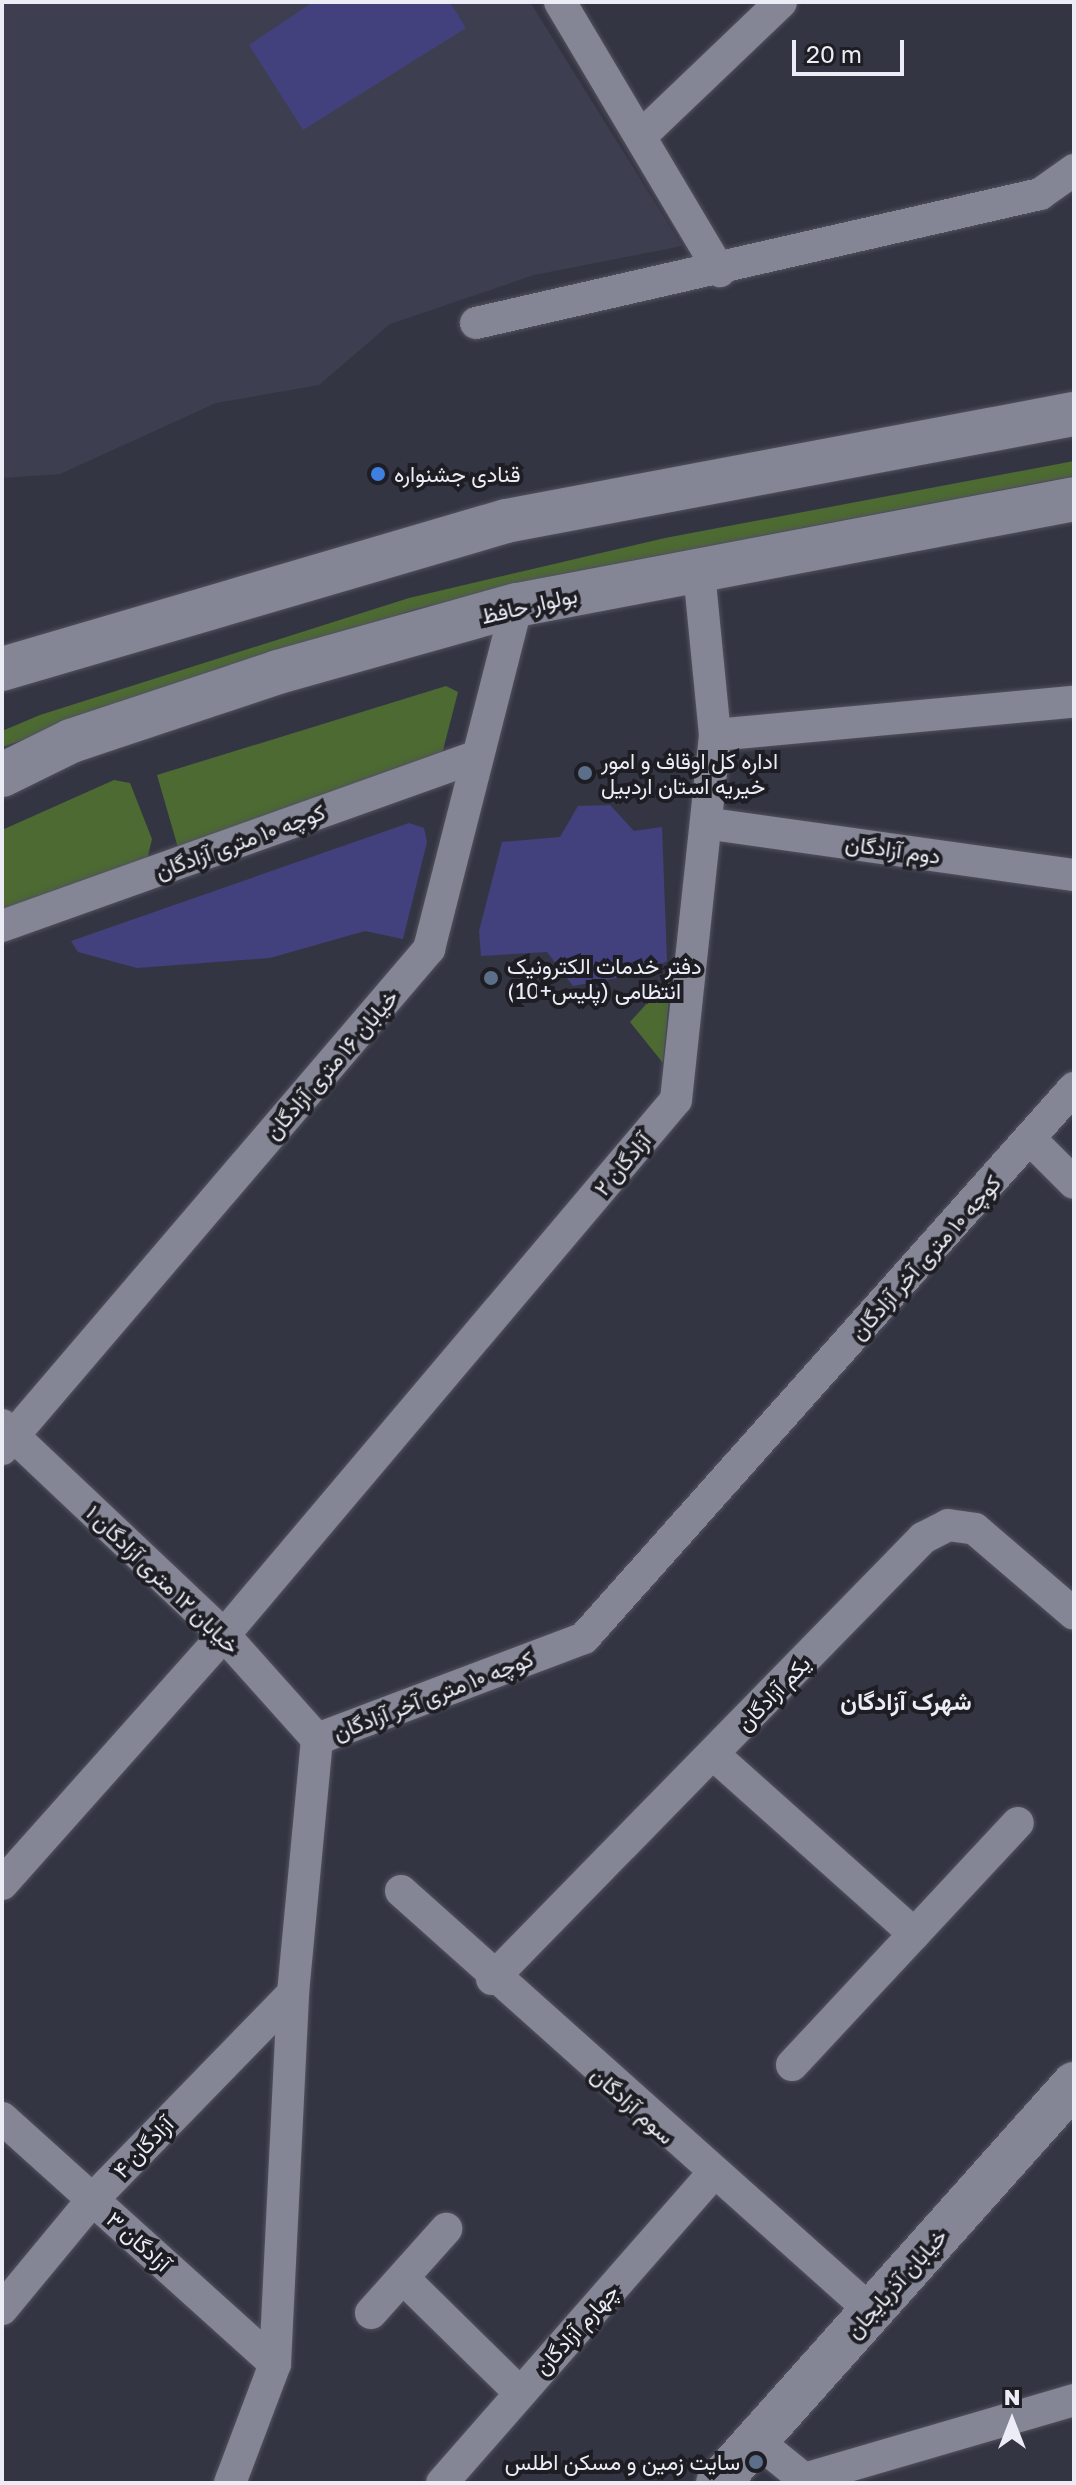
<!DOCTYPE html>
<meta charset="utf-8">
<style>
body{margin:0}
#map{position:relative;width:1076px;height:2485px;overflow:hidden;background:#343543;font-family:"Golos Text",Vazirmatn,sans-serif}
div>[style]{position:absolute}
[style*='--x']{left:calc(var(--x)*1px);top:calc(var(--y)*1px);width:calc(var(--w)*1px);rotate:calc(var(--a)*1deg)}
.built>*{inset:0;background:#3e3e51}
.green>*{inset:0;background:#4c6a32}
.building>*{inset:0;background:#42417d}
.roads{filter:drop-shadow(0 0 2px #52525e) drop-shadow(0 0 2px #52525e)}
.street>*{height:32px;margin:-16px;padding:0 16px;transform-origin:16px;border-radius:16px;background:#848595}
.secondary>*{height:44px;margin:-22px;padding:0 22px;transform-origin:22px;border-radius:22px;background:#848595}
.dots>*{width:22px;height:22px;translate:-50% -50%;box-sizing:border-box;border:4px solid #1d1d23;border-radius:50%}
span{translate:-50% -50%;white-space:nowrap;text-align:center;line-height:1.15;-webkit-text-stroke:8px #1d1d23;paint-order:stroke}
.poi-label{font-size:22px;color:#ebecf5}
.left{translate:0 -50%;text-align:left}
.right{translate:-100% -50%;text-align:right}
.street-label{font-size:22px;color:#ebecf5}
.neighbourhood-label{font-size:24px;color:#ebecf5;font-weight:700}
.frame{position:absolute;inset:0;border:4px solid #ebecf5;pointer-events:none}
.north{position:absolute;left:972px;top:2381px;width:80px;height:80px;-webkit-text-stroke:6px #1d1d23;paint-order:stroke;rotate:0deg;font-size:22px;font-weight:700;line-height:32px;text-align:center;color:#ebecf5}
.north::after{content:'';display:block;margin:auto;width:28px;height:36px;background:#ebecf5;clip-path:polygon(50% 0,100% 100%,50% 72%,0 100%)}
.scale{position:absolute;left:792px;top:40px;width:112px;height:36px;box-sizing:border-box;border:4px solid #ebecf5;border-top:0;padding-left:10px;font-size:24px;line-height:28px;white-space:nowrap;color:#ebecf5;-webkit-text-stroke:6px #1d1d23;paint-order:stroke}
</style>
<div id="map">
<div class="built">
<i style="clip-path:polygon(2px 2px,313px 2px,465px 28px,450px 2px,530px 2px,682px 246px,534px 275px,390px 324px,319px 385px,216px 403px,60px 474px,2px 478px)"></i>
</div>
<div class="green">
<i style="clip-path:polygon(1074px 461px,1074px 476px,555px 575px,413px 610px,2px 747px,2px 731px,40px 715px,409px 598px,665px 538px)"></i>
<i style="clip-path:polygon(446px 686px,458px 692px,441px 758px,179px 851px,157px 775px)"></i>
<i style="clip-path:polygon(114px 780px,130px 783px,152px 839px,147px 860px,2px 912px,2px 830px)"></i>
<i style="clip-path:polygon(671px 977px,663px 1063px,630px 1022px)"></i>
</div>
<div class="building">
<i style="clip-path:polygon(313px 2px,450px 2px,466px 28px,303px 130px,249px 45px)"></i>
<i style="clip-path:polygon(610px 805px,634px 831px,662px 827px,667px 961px,645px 973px,573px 986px,547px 952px,481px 956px,479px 931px,502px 842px,560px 837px,578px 806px)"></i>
<i style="clip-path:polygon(409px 823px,424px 828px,427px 842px,403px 939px,365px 931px,270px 958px,137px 968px,78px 952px,71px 941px)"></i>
</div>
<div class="roads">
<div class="street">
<i style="--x:560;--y:2;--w:313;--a:59.3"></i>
<i style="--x:642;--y:135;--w:192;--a:-43.7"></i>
<i style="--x:476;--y:323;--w:579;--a:-12.88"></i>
<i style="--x:1040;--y:194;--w:42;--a:-35.2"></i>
<i style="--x:715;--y:735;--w:361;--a:-5.3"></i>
<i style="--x:711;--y:824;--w:367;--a:8"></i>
<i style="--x:2;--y:926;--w:505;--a:-19.65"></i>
<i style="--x:1030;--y:1139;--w:62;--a:45"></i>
<i style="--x:2;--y:1425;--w:306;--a:43.4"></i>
<i style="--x:224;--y:1635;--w:140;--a:48.2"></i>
<i style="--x:2;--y:1449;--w:658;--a:-49.5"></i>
<i style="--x:429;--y:949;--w:355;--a:-75.7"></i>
<i style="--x:713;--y:1754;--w:270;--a:41.8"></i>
<i style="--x:2;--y:1884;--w:334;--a:-48.3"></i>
<i style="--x:224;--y:1635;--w:700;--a:-49.81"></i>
<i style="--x:676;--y:1100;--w:367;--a:-83.9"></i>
<i style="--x:715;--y:735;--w:165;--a:-95.6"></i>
<i style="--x:401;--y:1891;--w:630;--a:41.78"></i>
<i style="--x:492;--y:1979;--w:617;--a:-45.66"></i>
<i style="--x:923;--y:1538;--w:28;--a:-27"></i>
<i style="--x:948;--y:1525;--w:27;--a:8"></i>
<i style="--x:975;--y:1529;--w:130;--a:40.6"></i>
<i style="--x:792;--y:2065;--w:331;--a:-47"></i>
<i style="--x:2;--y:2118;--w:367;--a:42"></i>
<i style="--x:403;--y:2278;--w:164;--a:44.5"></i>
<i style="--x:2;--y:2309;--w:143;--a:-50.4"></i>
<i style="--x:93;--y:2199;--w:287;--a:-45.8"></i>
<i style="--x:371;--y:2313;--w:113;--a:-48.2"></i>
<i style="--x:757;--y:2441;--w:60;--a:39"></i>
<i style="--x:804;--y:2479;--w:281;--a:-16.3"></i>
<i style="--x:230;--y:2483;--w:127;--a:-69.3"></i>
<i style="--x:275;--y:2364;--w:371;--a:-87.2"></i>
<i style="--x:293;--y:1993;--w:255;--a:-84.6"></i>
<i style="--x:317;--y:1739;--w:285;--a:-20.7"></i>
<i style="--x:584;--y:1638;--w:737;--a:-48.3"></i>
<i style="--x:442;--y:2483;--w:410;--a:-48.8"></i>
</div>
<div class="secondary">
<i style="--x:2;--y:669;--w:525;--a:-16.36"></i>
<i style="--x:506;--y:521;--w:578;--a:-10.67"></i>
<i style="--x:2;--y:775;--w:77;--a:-26.2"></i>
<i style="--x:71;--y:741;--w:218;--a:-18.4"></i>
<i style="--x:278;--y:672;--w:248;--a:-15.7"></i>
<i style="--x:517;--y:605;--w:567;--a:-10.77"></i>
<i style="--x:718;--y:2483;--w:535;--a:-48.26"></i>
</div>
</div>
<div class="dots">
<i style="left:378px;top:474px;background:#3f7fe0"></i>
<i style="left:585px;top:773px;background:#5c6f8a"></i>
<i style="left:491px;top:978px;background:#5c6f8a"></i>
<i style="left:756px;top:2462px;background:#5c6f8a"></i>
</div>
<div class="poi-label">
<span class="left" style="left:394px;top:474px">قنادی جشنواره</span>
<span class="left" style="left:601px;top:773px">اداره کل اوقاف و امور<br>خیریه استان اردبیل</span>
<span class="left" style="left:507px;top:978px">دفتر خدمات الکترونیک<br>انتظامی (پلیس+10)</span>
<span class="right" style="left:740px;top:2462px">سایت زمین و مسکن اطلس</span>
</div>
<div class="street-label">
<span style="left:529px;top:605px;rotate:-13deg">بولوار حافظ</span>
<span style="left:240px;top:841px;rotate:-20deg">کوچه ۱۰ متری آزادگان</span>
<span style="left:893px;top:849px;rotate:8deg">دوم آزادگان</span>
<span style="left:331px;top:1064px;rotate:-49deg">خیابان ۱۶ متری آزادگان</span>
<span style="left:622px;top:1164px;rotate:-50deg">آزادگان ۲</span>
<span style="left:925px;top:1257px;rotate:-48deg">کوچه ۱۰ متری آخر آزادگان</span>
<span style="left:163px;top:1579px;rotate:44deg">خیابان ۱۲ متری آزادگان ۱</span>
<span style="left:773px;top:1693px;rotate:-46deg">یکم آزادگان</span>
<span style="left:433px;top:1695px;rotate:-21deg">کوچه ۱۰ متری آخر آزادگان</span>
<span style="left:633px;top:2105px;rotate:42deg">سوم آزادگان</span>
<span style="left:143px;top:2147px;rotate:-46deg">آزادگان ۴</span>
<span style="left:139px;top:2241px;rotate:42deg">آزادگان ۳</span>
<span style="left:896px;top:2283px;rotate:-48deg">خیابان آذربایجان</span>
<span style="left:576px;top:2329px;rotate:-48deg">چهارم آزادگان</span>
</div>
<div class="neighbourhood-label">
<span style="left:906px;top:1701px">شهرک آزادگان</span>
</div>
<div class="frame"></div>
<div class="north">N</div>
<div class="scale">20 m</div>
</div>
